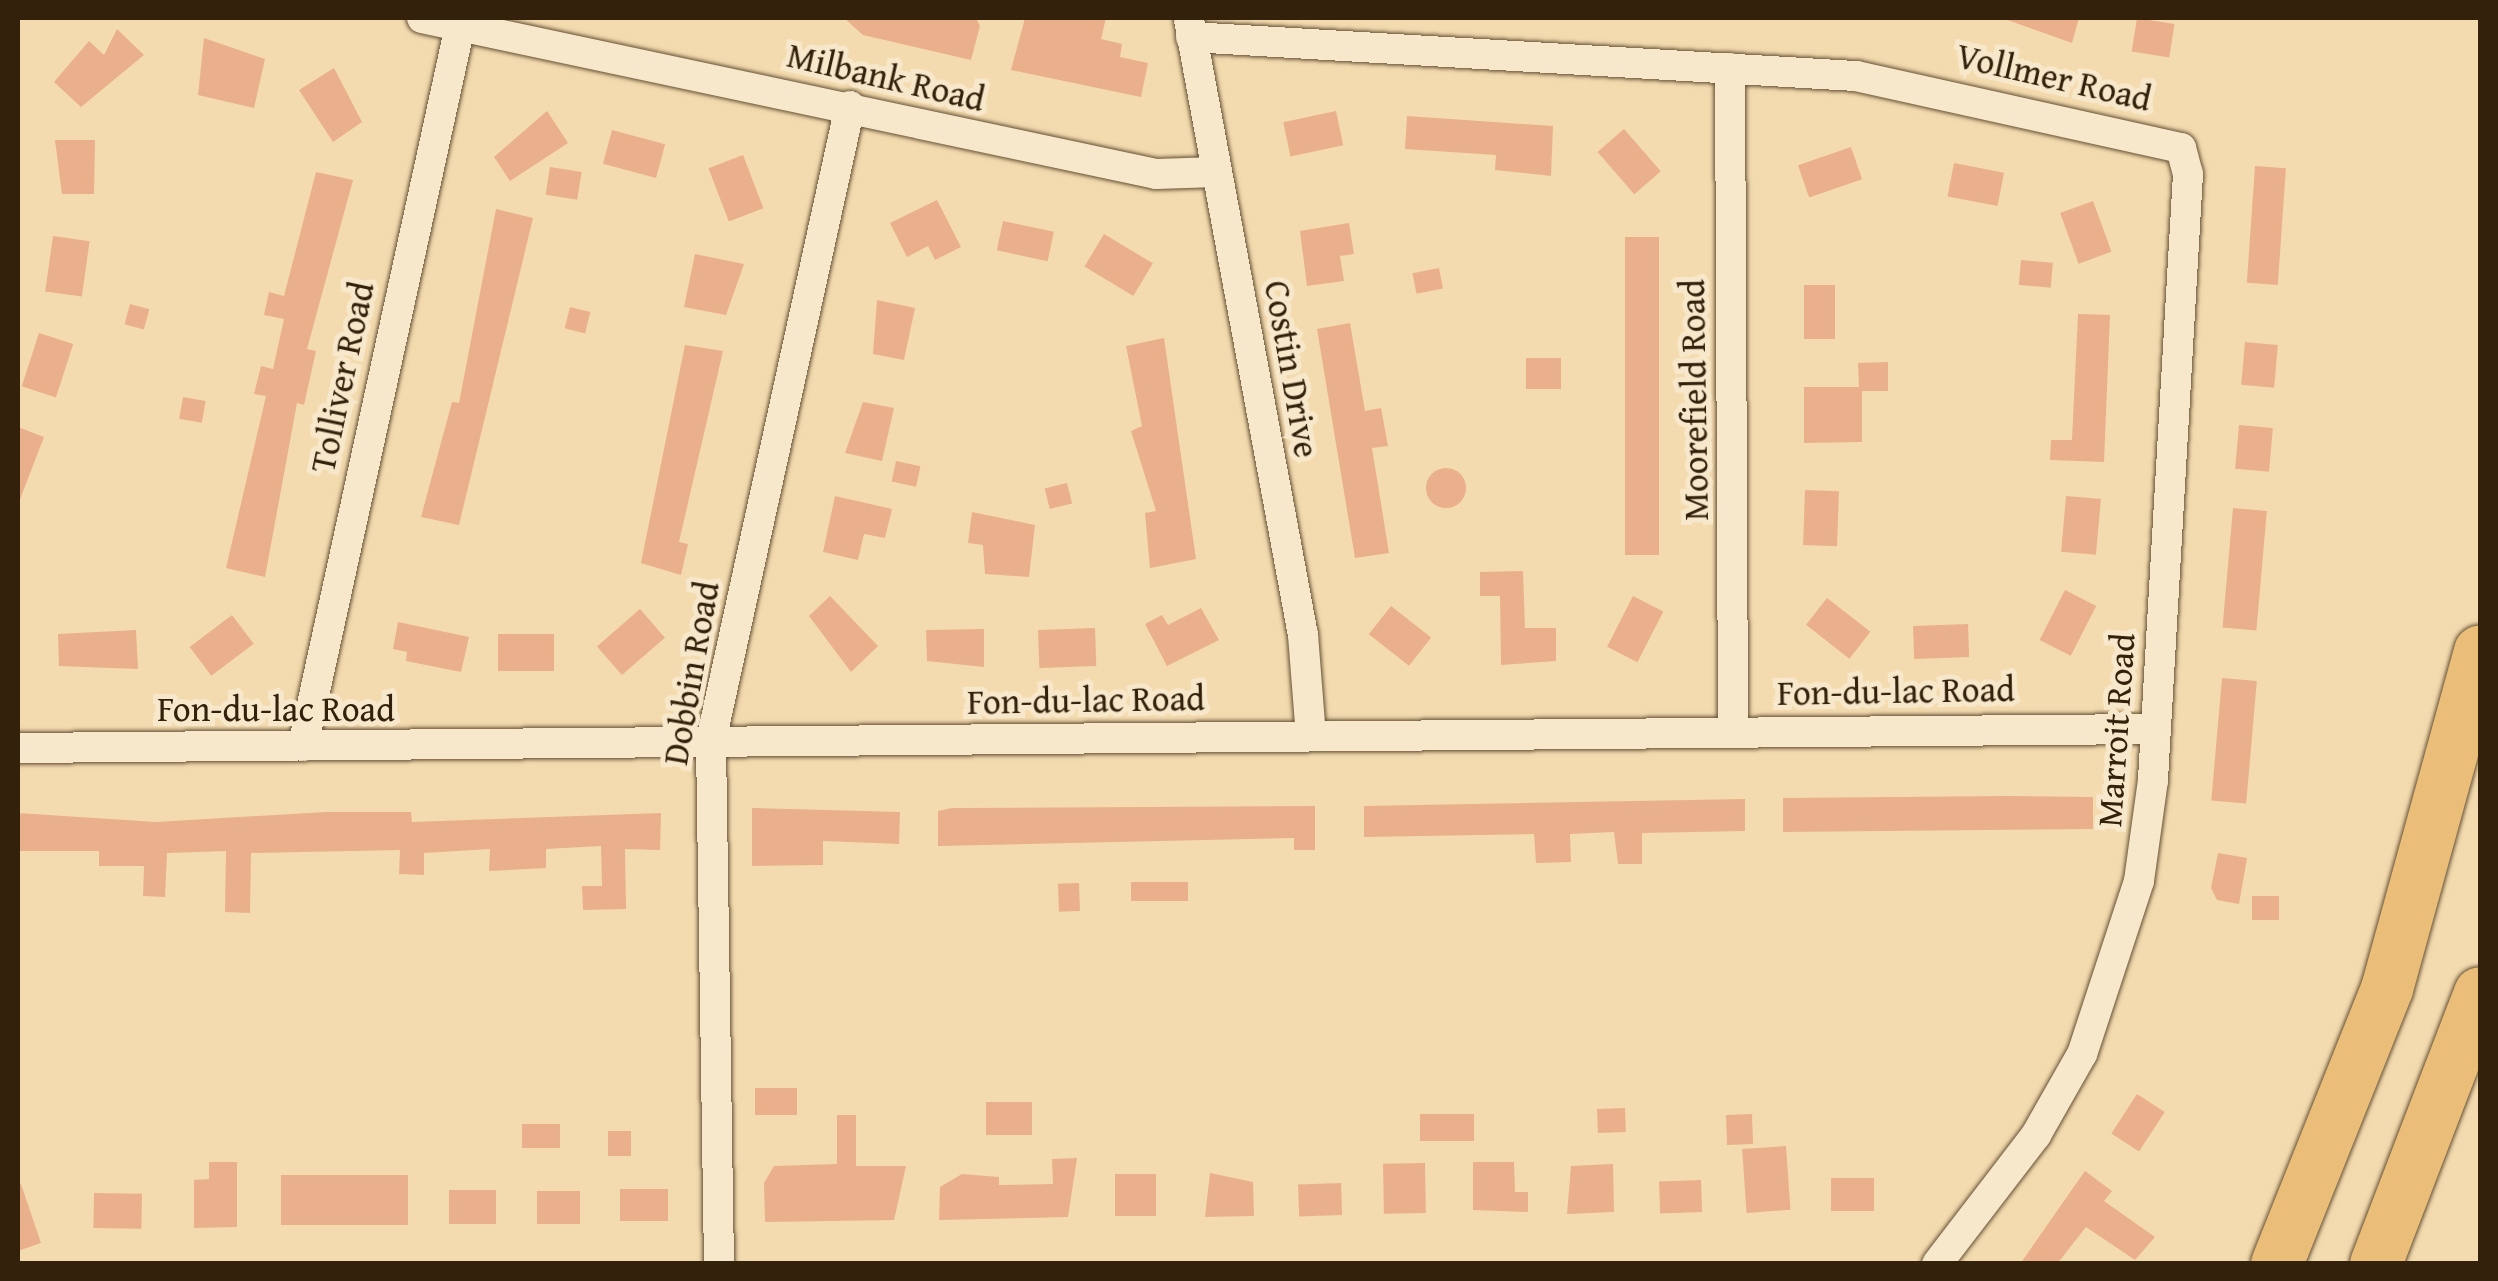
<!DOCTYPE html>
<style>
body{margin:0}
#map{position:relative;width:2498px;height:1281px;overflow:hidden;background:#f4dbaf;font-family:"Gentium Book Plus",serif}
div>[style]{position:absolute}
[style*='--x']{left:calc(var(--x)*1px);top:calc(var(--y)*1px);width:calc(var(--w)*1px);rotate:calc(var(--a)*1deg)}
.building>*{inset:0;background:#e9b08b;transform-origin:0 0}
.round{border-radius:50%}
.roads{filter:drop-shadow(0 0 2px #645035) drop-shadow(0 0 2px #645035)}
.minor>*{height:30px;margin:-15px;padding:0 15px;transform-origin:15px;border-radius:15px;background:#f8e8cb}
.motorway>*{height:52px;margin:-26px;padding:0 26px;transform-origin:26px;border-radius:26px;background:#eabe78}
span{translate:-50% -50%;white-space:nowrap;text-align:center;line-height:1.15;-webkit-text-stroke:10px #f8e8cb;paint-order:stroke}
.street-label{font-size:35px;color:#34210c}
.frame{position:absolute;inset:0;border:20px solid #34210c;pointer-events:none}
</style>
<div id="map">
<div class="building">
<i style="clip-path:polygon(844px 18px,976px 18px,980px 26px,971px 60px,863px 35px)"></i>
<i style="clip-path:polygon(1025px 18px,1106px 18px,1101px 39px,1122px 44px,1120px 57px,1148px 63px,1141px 97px,1011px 70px)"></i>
<i style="clip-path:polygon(2002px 18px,2079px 18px,2072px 43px)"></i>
<i style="left:2137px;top:18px;width:38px;height:34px;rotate:9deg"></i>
<i style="clip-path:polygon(117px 29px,144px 55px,81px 107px,54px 82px,89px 41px,104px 55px)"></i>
<i style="clip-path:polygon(204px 38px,265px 59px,254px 108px,198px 95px)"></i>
<i style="clip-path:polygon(334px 68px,362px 122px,333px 142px,299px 90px)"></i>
<i style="clip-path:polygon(547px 111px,568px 143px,510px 181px,494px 157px)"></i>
<i style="left:1336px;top:111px;width:35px;height:54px;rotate:78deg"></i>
<i style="clip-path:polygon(1407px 116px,1553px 126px,1551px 176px,1495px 170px,1496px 155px,1405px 149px)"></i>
<i style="left:1624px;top:129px;width:56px;height:35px;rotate:49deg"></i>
<i style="left:612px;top:130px;width:55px;height:35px;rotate:15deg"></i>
<i style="clip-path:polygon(55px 140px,95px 140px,94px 194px,62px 194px)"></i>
<i style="left:1851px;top:147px;width:34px;height:56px;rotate:71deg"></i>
<i style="left:743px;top:155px;width:57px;height:37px;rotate:69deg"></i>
<i style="left:1954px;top:163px;width:51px;height:34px;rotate:11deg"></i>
<i style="left:2255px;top:166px;width:31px;height:117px;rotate:4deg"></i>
<i style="left:550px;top:167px;width:32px;height:28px;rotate:9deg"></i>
<i style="clip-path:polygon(316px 172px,353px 180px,307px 349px,316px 351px,304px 405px,297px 403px,265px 577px,226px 568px,266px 396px,254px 394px,261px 366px,273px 369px,284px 319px,264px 315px,269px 292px,284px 296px)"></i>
<i style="clip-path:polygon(937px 200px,961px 247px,935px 260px,928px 246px,907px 257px,890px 223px)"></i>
<i style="left:2093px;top:201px;width:54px;height:35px;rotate:70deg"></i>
<i style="clip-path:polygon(496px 209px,533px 218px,459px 525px,421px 517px,452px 402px,459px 403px)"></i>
<i style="left:1003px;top:221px;width:52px;height:30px;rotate:12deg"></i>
<i style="clip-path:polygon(1349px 223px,1354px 254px,1340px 256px,1344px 281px,1307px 286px,1300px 231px)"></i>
<i style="left:1104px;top:234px;width:57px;height:38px;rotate:31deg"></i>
<i style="left:53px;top:236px;width:37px;height:56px;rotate:8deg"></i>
<i style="left:1625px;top:237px;width:34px;height:318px"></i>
<i style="clip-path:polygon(695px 254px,744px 264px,726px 315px,684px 307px)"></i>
<i style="left:2021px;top:260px;width:32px;height:25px;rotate:5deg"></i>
<i style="left:1439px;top:268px;width:21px;height:27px;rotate:79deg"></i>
<i style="left:1835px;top:285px;width:54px;height:31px;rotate:90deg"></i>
<i style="clip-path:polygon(877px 300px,915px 308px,904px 360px,873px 354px)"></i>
<i style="left:130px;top:304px;width:20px;height:21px;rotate:15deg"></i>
<i style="left:570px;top:307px;width:21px;height:22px;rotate:14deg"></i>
<i style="clip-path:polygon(2078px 314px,2110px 315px,2104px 462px,2050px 460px,2051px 440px,2072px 440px)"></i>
<i style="clip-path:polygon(1350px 323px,1365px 411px,1381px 408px,1388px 446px,1372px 448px,1389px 553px,1355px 558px,1317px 329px)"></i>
<i style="left:39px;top:333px;width:36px;height:56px;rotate:18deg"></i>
<i style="clip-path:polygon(1164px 338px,1196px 559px,1150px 568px,1145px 513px,1156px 511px,1131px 431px,1142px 426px,1126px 346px)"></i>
<i style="left:2245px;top:342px;width:33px;height:43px;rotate:5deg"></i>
<i style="clip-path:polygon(685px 345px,723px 351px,679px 542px,688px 544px,681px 575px,641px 563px)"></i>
<i style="left:1526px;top:358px;width:35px;height:31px"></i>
<i style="clip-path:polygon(1888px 362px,1888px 391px,1862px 391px,1862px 442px,1804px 443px,1804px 387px,1859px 387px,1858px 363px)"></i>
<i style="left:183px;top:397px;width:23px;height:22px;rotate:10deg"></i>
<i style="clip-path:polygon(863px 402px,894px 408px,882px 461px,845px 453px)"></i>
<i style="left:2239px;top:425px;width:34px;height:44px;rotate:5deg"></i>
<i style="clip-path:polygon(18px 427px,44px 437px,19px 502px,18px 502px)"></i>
<i style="left:896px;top:461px;width:25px;height:21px;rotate:12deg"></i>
<i class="round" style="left:1426px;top:468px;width:40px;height:40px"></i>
<i style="left:1067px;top:483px;width:21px;height:23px;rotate:76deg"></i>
<i style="left:1805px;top:490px;width:34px;height:55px;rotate:2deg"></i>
<i style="clip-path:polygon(835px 496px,892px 509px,885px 538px,864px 534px,858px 560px,823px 552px)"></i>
<i style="left:2066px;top:496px;width:35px;height:56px;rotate:5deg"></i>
<i style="left:2233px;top:508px;width:34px;height:120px;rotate:5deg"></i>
<i style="clip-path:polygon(972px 512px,1035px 525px,1029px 577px,985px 574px,983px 545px,968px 543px)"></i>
<i style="clip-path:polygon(1523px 571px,1525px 628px,1556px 628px,1556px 661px,1501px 665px,1500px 596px,1480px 596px,1480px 572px)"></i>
<i style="left:2065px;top:590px;width:35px;height:56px;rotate:27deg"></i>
<i style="clip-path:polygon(830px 596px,878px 646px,851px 672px,809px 616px)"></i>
<i style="left:1633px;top:596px;width:34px;height:57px;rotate:27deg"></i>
<i style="left:1827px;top:598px;width:55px;height:34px;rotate:38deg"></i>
<i style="left:1391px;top:606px;width:51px;height:36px;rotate:38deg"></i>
<i style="clip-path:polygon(1201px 608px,1219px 640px,1167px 666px,1145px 624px,1162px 615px,1168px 625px)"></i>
<i style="left:640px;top:609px;width:38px;height:57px;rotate:49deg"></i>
<i style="left:232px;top:615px;width:36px;height:53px;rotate:53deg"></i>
<i style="clip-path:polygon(398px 622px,469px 637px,461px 672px,406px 661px,407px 652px,393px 649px)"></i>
<i style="left:1968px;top:624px;width:33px;height:55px;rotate:88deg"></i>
<i style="left:1095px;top:628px;width:38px;height:57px;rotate:88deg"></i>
<i style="clip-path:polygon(984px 629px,984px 667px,927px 661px,926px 630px)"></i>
<i style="clip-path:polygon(136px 630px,138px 669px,59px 666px,58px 634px)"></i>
<i style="left:498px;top:634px;width:56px;height:37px"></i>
<i style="left:2222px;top:678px;width:35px;height:123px;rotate:5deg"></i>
<i style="clip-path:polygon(2006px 796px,2093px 797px,2093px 829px,1783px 832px,1783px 798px)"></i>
<i style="clip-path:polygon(1745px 799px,1745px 831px,1642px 833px,1642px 864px,1618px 864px,1614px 832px,1570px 834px,1571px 862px,1536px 863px,1534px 834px,1364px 837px,1364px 806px)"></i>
<i style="clip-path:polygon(1315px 806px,1315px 850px,1294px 850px,1294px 838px,938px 846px,938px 811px,952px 808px)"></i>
<i style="clip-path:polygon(752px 808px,900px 812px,899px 844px,823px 841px,823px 865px,752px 866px)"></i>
<i style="clip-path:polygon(326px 812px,411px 812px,412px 822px,661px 813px,660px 850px,625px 849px,626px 909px,583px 910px,582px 886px,602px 886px,601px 846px,546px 849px,546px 868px,489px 871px,490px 849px,424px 853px,424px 875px,399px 874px,400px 850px,251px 853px,250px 913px,225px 912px,226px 851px,167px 853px,165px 897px,143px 896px,144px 866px,99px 866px,99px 851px,18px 851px,18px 813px,156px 822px)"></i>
<i style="clip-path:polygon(2218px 853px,2247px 858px,2239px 904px,2217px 900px,2211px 888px)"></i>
<i style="left:1131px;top:882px;width:57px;height:19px"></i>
<i style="left:1079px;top:883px;width:28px;height:21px;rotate:88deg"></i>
<i style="left:2252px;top:896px;width:27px;height:24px"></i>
<i style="left:797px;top:1088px;width:27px;height:42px;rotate:90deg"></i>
<i style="left:2137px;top:1094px;width:33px;height:47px;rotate:33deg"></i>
<i style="left:1032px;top:1102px;width:33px;height:46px;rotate:90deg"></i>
<i style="left:1625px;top:1108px;width:24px;height:28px;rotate:88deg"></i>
<i style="left:1474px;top:1114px;width:27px;height:54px;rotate:90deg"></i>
<i style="left:1752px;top:1114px;width:30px;height:26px;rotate:88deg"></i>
<i style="clip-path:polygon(837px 1115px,856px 1115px,856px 1166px,906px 1166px,894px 1220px,765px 1222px,764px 1183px,774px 1166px,837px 1164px)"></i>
<i style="left:560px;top:1124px;width:24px;height:38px;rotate:90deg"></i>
<i style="left:631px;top:1131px;width:25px;height:23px;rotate:90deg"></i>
<i style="left:1786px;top:1146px;width:64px;height:44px;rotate:86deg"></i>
<i style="clip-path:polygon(1077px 1158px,1068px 1217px,939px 1220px,940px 1187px,962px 1174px,999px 1177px,999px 1185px,1053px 1184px,1052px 1159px)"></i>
<i style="clip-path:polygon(209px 1162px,237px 1162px,237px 1227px,194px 1228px,194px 1180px,209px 1179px)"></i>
<i style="clip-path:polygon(1473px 1162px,1514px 1162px,1515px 1192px,1528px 1192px,1528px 1212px,1473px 1210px)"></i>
<i style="left:1425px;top:1163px;width:50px;height:42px;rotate:89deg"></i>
<i style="clip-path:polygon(1613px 1164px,1614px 1212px,1567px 1214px,1571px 1166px)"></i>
<i style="clip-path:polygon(2085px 1171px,2112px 1191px,2104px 1201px,2155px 1237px,2135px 1260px,2086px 1227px,2057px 1264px,2020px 1264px)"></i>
<i style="clip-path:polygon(1210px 1173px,1253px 1182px,1254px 1216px,1205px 1217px)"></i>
<i style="left:1115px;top:1174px;width:41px;height:42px"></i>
<i style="left:408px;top:1175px;width:50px;height:127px;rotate:90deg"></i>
<i style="left:1831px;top:1178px;width:43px;height:33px"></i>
<i style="left:1701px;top:1180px;width:32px;height:42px;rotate:88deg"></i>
<i style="left:1341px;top:1183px;width:32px;height:43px;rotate:88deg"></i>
<i style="clip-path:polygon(21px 1184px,41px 1243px,18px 1251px,18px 1185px)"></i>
<i style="left:620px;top:1189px;width:48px;height:32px"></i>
<i style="left:449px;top:1190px;width:47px;height:34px"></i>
<i style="left:580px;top:1191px;width:33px;height:43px;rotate:90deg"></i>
<i style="left:94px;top:1193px;width:48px;height:35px;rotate:1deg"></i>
</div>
<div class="roads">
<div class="minor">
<i style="--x:422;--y:18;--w:750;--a:12"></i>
<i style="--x:1156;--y:174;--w:61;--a:-1.9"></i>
<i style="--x:1189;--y:20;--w:625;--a:79.5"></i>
<i style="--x:1303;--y:635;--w:101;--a:85.5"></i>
<i style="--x:1191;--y:37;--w:666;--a:3.36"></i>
<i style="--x:1856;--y:76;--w:333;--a:12.5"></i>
<i style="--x:2181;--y:148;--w:27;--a:75"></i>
<i style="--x:2188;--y:174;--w:607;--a:93.31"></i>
<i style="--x:2153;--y:780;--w:102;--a:97.9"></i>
<i style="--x:2139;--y:881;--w:182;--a:108.2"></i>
<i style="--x:2082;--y:1054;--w:93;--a:119.6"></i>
<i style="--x:2036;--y:1135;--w:163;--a:127.5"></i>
<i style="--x:1730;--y:68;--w:662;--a:89.74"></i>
<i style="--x:303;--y:746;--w:737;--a:-77.7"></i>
<i style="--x:18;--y:748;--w:2137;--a:-0.51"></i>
<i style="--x:719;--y:1264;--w:523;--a:-90.88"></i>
<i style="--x:711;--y:741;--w:650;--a:-77.65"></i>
</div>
<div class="motorway">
<i style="--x:2277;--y:1264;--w:296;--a:-68.2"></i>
<i style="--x:2387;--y:989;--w:350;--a:-74.6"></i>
<i style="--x:2376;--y:1264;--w:290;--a:-69"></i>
</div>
</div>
<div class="street-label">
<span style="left:886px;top:77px;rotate:13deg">Milbank Road</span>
<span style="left:2054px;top:77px;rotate:13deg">Vollmer Road</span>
<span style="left:1292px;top:369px;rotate:80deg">Costin Drive</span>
<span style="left:342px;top:377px;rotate:-78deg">Tolliver Road</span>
<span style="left:1694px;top:400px;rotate:-91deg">Moorefield Road</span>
<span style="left:691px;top:673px;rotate:-80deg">Dobbin Road</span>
<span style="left:1896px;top:691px;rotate:-1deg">Fon-du-lac Road</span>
<span style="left:1086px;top:700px;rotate:-1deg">Fon-du-lac Road</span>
<span style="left:276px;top:709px">Fon-du-lac Road</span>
<span style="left:2116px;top:730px;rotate:-86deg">Marroit Road</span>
</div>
<div class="frame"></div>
</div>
